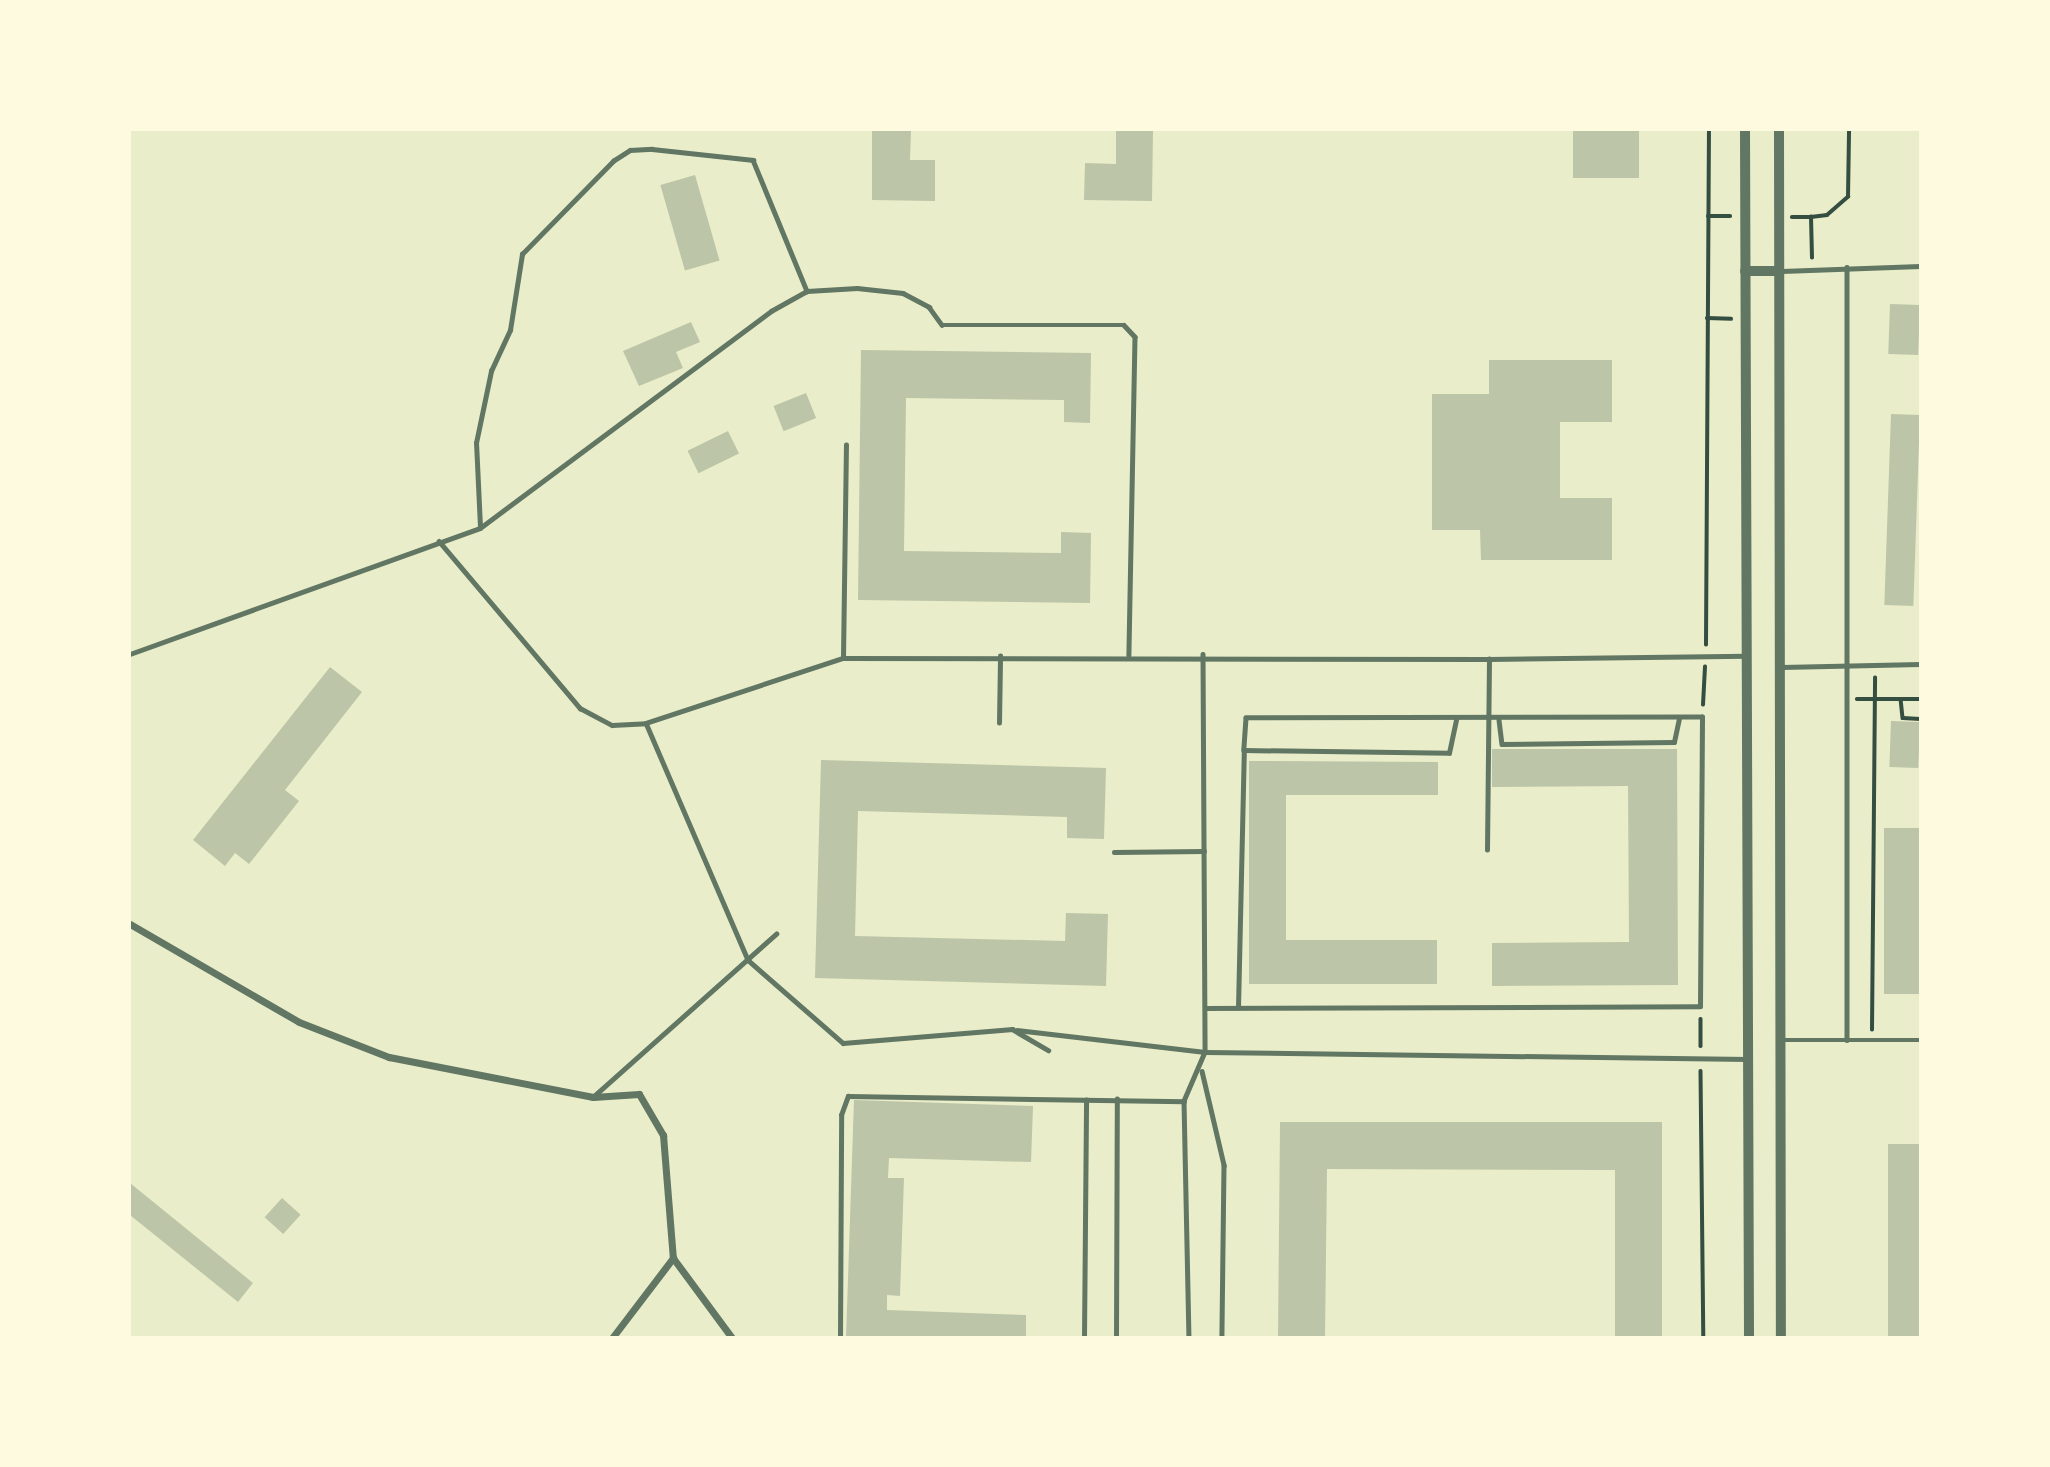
<!DOCTYPE html>
<style>
body{margin:0}
#map{position:relative;width:2050px;height:1467px;overflow:hidden;background:#e9edc9;font-family:"Alegreya Sans",sans-serif}
div>[style]{position:absolute}
[style*='--x']{left:calc(var(--x)*1px);top:calc(var(--y)*1px);width:calc(var(--w)*1px);rotate:calc(var(--a)*1deg)}
.building>*{inset:0;background:#bcc5a7;transform-origin:0 0}
.path>*{height:3.5px;margin:-1.75px;padding:0 1.75px;transform-origin:1.75px;border-radius:1.75px;background:#344e41}
.service>*{height:4.5px;margin:-2.25px;padding:0 2.25px;transform-origin:2.25px;border-radius:2.25px;background:#617663}
.minor>*{height:7px;margin:-3.5px;padding:0 3.5px;transform-origin:3.5px;border-radius:3.5px;background:#617663}
.tertiary>*{height:10px;margin:-5px;padding:0 5px;transform-origin:5px;border-radius:5px;background:#617663}
span{translate:-50% -50%;white-space:nowrap;text-align:center;line-height:1.15;-webkit-text-stroke:5px #fefae0;paint-order:stroke}
.frame{position:absolute;inset:0;border:131px solid #fefae0;pointer-events:none}
</style>
<div id="map">
<div class="building">
<i style="clip-path:polygon(872px 130px,911px 130px,910px 160px,935px 160px,935px 201px,872px 200px)"></i>
<i style="clip-path:polygon(1116px 130px,1153px 130px,1152px 201px,1084px 200px,1085px 163px,1116px 164px)"></i>
<i style="left:1573px;top:130px;width:66px;height:48px"></i>
<i style="left:695px;top:175px;width:89px;height:36px;rotate:74deg"></i>
<i style="left:1890px;top:304px;width:30px;height:50px;rotate:2deg"></i>
<i style="clip-path:polygon(691px 322px,700px 342px,676px 352px,683px 368px,639px 386px,623px 351px)"></i>
<i style="clip-path:polygon(861px 350px,1091px 353px,1090px 423px,1064px 422px,1064px 400px,906px 398px,904px 551px,1061px 553px,1061px 532px,1091px 533px,1090px 603px,858px 600px)"></i>
<i style="clip-path:polygon(1489px 360px,1612px 360px,1612px 422px,1560px 422px,1560px 498px,1612px 498px,1612px 560px,1481px 560px,1480px 530px,1432px 530px,1432px 394px,1489px 394px)"></i>
<i style="left:806px;top:393px;width:27px;height:35px;rotate:68deg"></i>
<i style="left:1891px;top:414px;width:29px;height:191px;rotate:2deg"></i>
<i style="left:728px;top:431px;width:25px;height:45px;rotate:64deg"></i>
<i style="clip-path:polygon(330px 667px,362px 692px,285px 790px,299px 801px,249px 864px,235px 853px,225px 866px,193px 840px)"></i>
<i style="left:1891px;top:721px;width:29px;height:46px;rotate:2deg"></i>
<i style="clip-path:polygon(1492px 749px,1677px 749px,1678px 985px,1492px 986px,1492px 943px,1629px 942px,1628px 786px,1492px 787px)"></i>
<i style="clip-path:polygon(821px 760px,1106px 768px,1104px 839px,1067px 838px,1067px 817px,858px 811px,855px 936px,1065px 941px,1066px 913px,1108px 914px,1106px 986px,815px 978px)"></i>
<i style="clip-path:polygon(1249px 761px,1438px 762px,1438px 795px,1286px 795px,1286px 940px,1437px 940px,1437px 984px,1249px 984px)"></i>
<i style="left:1884px;top:828px;width:36px;height:166px"></i>
<i style="clip-path:polygon(854px 1100px,1033px 1106px,1031px 1162px,889px 1158px,888px 1178px,904px 1178px,900px 1296px,887px 1295px,887px 1310px,1026px 1315px,1026px 1338px,846px 1338px)"></i>
<i style="clip-path:polygon(1280px 1122px,1662px 1122px,1662px 1338px,1615px 1338px,1615px 1170px,1327px 1169px,1325px 1338px,1278px 1338px)"></i>
<i style="left:1888px;top:1144px;width:32px;height:194px"></i>
<i style="clip-path:polygon(130px 1183px,253px 1283px,238px 1302px,130px 1215px)"></i>
<i style="left:282px;top:1198px;width:25px;height:26px;rotate:42deg"></i>
</div>
<div class="path">
<i style="--x:1708;--y:216;--w:22;--a:0"></i>
<i style="--x:1792;--y:217;--w:19;--a:0"></i>
<i style="--x:1812;--y:258;--w:41;--a:-91.4"></i>
<i style="--x:1811;--y:217;--w:16;--a:-7"></i>
<i style="--x:1827;--y:215;--w:28;--a:-41"></i>
<i style="--x:1848;--y:197;--w:67;--a:-89.1"></i>
<i style="--x:1707;--y:318;--w:24;--a:2"></i>
<i style="--x:1706;--y:645;--w:515;--a:-89.67"></i>
<i style="--x:1857;--y:699;--w:63;--a:0"></i>
<i style="--x:1901;--y:699;--w:19;--a:84"></i>
<i style="--x:1903;--y:718;--w:17;--a:3"></i>
<i style="--x:1703;--y:705;--w:38;--a:-87"></i>
<i style="--x:1701;--y:1019;--w:27;--a:90"></i>
<i style="--x:1872;--y:1030;--w:352;--a:-89.5"></i>
<i style="--x:1701;--y:1071;--w:267;--a:89.4"></i>
</div>
<div class="service">
<i style="--x:1847;--y:267;--w:773;--a:90"></i>
<i style="--x:1782;--y:271;--w:138;--a:-2.1"></i>
<i style="--x:480;--y:527;--w:84;--a:-92.7"></i>
<i style="--x:476;--y:443;--w:74;--a:-78.2"></i>
<i style="--x:491;--y:371;--w:45;--a:-65.1"></i>
<i style="--x:510;--y:330;--w:77;--a:-81"></i>
<i style="--x:522;--y:254;--w:130;--a:-45.6"></i>
<i style="--x:613;--y:161;--w:20;--a:-33"></i>
<i style="--x:630;--y:150;--w:22;--a:-3"></i>
<i style="--x:652;--y:149;--w:102;--a:6.2"></i>
<i style="--x:753;--y:160;--w:142;--a:67.6"></i>
<i style="--x:439;--y:541;--w:219;--a:49.8"></i>
<i style="--x:580;--y:708;--w:36;--a:28"></i>
<i style="--x:612;--y:725;--w:34;--a:-3"></i>
<i style="--x:646;--y:723;--w:258;--a:66.7"></i>
<i style="--x:748;--y:960;--w:126;--a:41.1"></i>
<i style="--x:843;--y:1043;--w:170;--a:-4.7"></i>
<i style="--x:1012;--y:1029;--w:42;--a:30.3"></i>
<i style="--x:130;--y:654;--w:372;--a:-19.8"></i>
<i style="--x:480;--y:528;--w:363;--a:-36.7"></i>
<i style="--x:771;--y:311;--w:41;--a:-29.1"></i>
<i style="--x:807;--y:291;--w:50;--a:-3.4"></i>
<i style="--x:857;--y:288;--w:46;--a:6.2"></i>
<i style="--x:903;--y:293;--w:30;--a:28"></i>
<i style="--x:929;--y:307;--w:22;--a:54"></i>
<i style="--x:942;--y:325;--w:182;--a:0"></i>
<i style="--x:1124;--y:325;--w:16;--a:47"></i>
<i style="--x:1135;--y:337;--w:318;--a:91.1"></i>
<i style="--x:1203;--y:654;--w:398;--a:89.7"></i>
<i style="--x:1205;--y:1052;--w:543;--a:0.74"></i>
<i style="--x:843;--y:658;--w:213;--a:-89.2"></i>
<i style="--x:1782;--y:667;--w:138;--a:-1.2"></i>
<i style="--x:1499;--y:720;--w:24;--a:83"></i>
<i style="--x:1502;--y:744;--w:172;--a:-0.7"></i>
<i style="--x:1674;--y:742;--w:24;--a:-78"></i>
<i style="--x:646;--y:723;--w:207;--a:-18.3"></i>
<i style="--x:843;--y:658;--w:646;--a:0.09"></i>
<i style="--x:999;--y:723;--w:67;--a:-89.1"></i>
<i style="--x:1487;--y:850;--w:191;--a:-89.4"></i>
<i style="--x:1489;--y:659;--w:258;--a:-0.7"></i>
<i style="--x:1114;--y:852;--w:90;--a:-0.6"></i>
<i style="--x:1205;--y:1008;--w:495;--a:-0.2"></i>
<i style="--x:1700;--y:1006;--w:289;--a:-89.6"></i>
<i style="--x:1702;--y:717;--w:456;--a:179.9"></i>
<i style="--x:1246;--y:718;--w:32;--a:94"></i>
<i style="--x:1244;--y:750;--w:205;--a:0.8"></i>
<i style="--x:1449;--y:753;--w:35;--a:-78"></i>
<i style="--x:1238;--y:1008;--w:258;--a:-88.7"></i>
<i style="--x:1017;--y:1030;--w:189;--a:6.7"></i>
<i style="--x:1205;--y:1052;--w:53;--a:113.2"></i>
<i style="--x:1184;--y:1101;--w:237;--a:88.8"></i>
<i style="--x:1782;--y:1040;--w:138;--a:0"></i>
<i style="--x:1202;--y:1071;--w:97;--a:76.8"></i>
<i style="--x:1224;--y:1165;--w:173;--a:90.7"></i>
<i style="--x:594;--y:1096;--w:244;--a:-41.7"></i>
<i style="--x:840;--y:1338;--w:223;--a:-89.7"></i>
<i style="--x:841;--y:1115;--w:20;--a:-70"></i>
<i style="--x:848;--y:1096;--w:336;--a:0.9"></i>
<i style="--x:1084;--y:1338;--w:238;--a:-89.5"></i>
<i style="--x:1116;--y:1338;--w:239;--a:-89.8"></i>
</div>
<div class="minor">
<i style="--x:130;--y:924;--w:195;--a:30.1"></i>
<i style="--x:299;--y:1022;--w:97;--a:21.3"></i>
<i style="--x:389;--y:1057;--w:208;--a:11.1"></i>
<i style="--x:593;--y:1097;--w:46;--a:-3.7"></i>
<i style="--x:639;--y:1094;--w:48;--a:59.7"></i>
<i style="--x:663;--y:1135;--w:123;--a:85.4"></i>
<i style="--x:612;--y:1338;--w:101;--a:-52.7"></i>
<i style="--x:673;--y:1258;--w:99;--a:53.6"></i>
</div>
<div class="tertiary">
<i style="--x:1745;--y:130;--w:1208;--a:89.81"></i>
<i style="--x:1779;--y:130;--w:1208;--a:89.91"></i>
<i style="--x:1745;--y:271;--w:33;--a:0"></i>
</div>
<div class="frame"></div>
</div>
